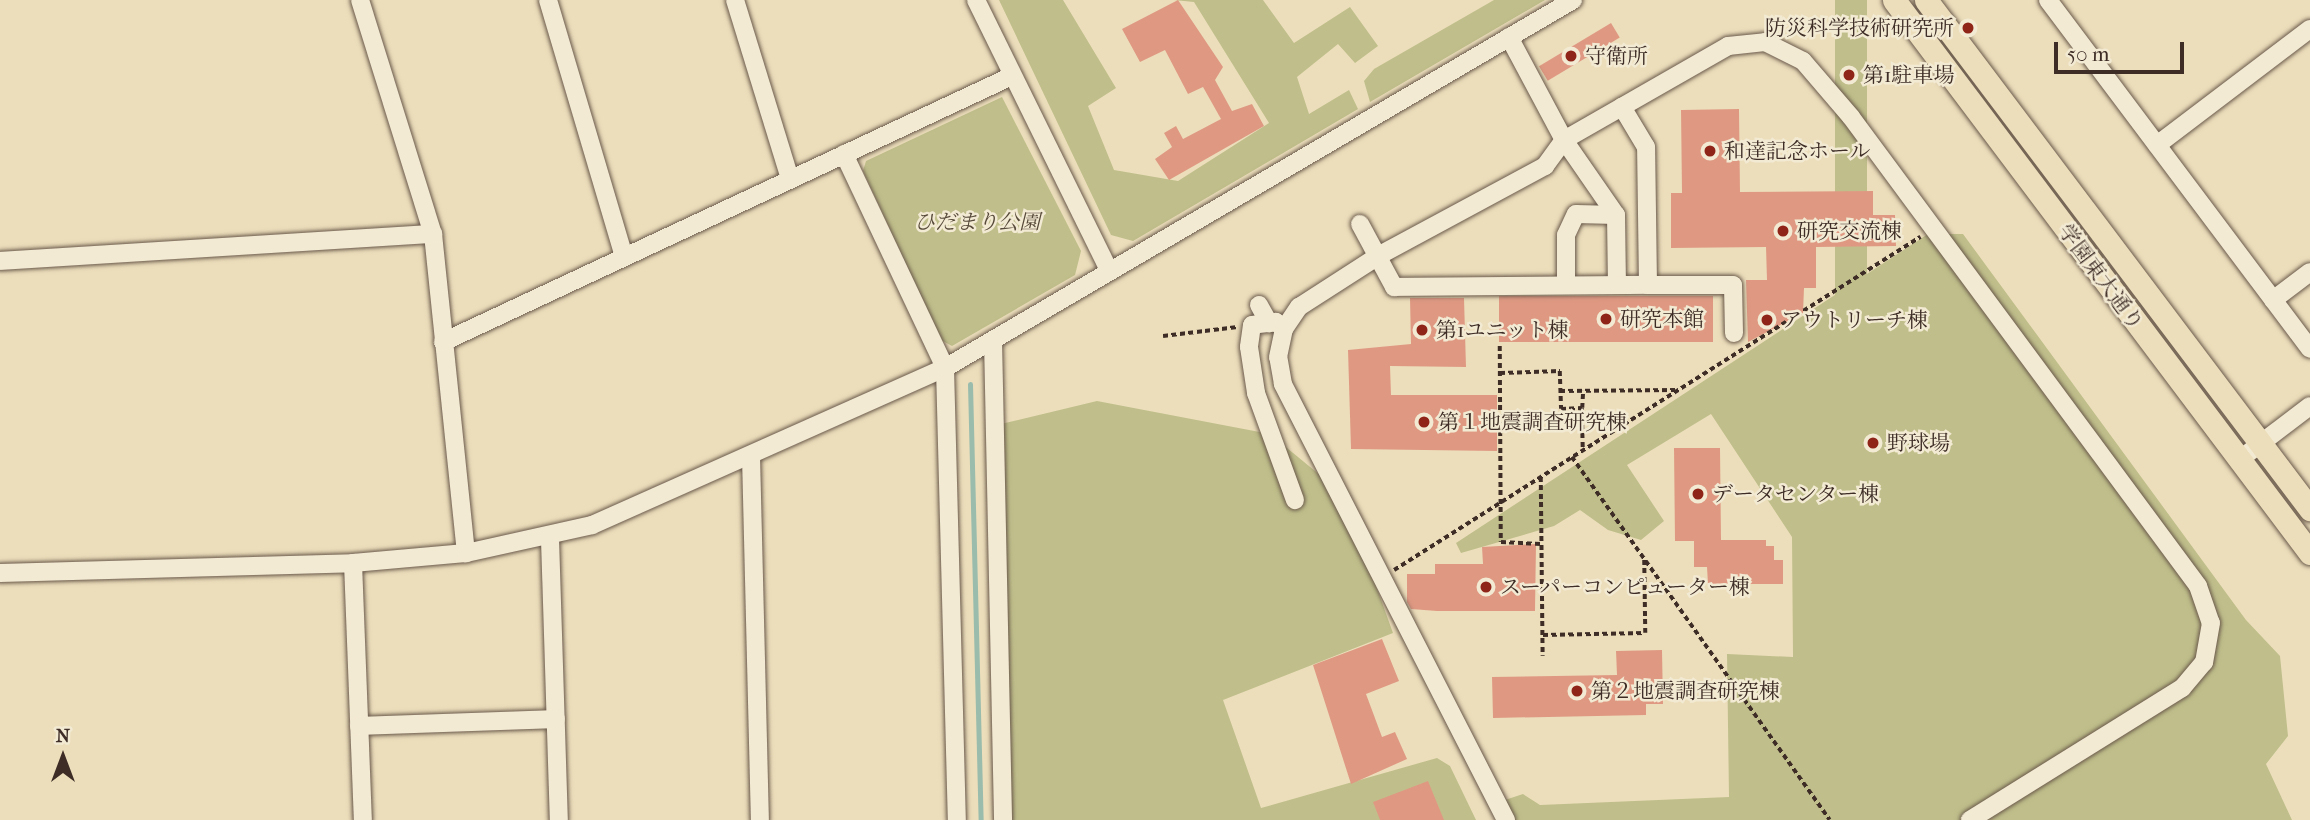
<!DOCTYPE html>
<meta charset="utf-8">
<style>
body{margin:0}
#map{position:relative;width:2310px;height:820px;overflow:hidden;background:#ecdebb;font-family:"IM FELL French Canon","Noto Serif JP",serif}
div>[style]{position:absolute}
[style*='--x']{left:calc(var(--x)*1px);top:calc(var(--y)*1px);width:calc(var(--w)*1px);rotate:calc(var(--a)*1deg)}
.green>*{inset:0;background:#c0bf8b;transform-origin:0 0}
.stream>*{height:5px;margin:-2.5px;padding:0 2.5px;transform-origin:2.5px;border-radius:2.5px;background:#99bcac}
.building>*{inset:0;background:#df9983;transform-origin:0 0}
.path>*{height:3.5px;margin-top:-1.75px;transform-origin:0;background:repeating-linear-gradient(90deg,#3d2d26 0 5px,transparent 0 8.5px)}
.roads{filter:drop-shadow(0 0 2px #69594b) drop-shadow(0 0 2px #69594b)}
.minor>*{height:18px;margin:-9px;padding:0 9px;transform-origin:9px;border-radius:9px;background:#f3ead3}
.major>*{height:23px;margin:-11.5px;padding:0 11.5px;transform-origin:11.5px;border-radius:11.5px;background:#ecdebb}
.dots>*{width:19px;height:19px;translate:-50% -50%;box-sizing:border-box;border:4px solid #f3ead3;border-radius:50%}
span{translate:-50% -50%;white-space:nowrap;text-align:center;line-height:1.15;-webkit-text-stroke:5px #f3ead3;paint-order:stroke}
.poi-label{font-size:21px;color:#3d2d26}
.right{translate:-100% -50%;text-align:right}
.left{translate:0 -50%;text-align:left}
.park-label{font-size:21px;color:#574a3a;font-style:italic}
.street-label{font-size:21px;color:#3d2d26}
.north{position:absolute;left:28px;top:722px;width:70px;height:70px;-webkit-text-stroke:5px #f3ead3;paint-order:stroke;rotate:0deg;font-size:19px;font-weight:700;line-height:28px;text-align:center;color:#3d2d26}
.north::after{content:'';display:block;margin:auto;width:24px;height:32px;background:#3d2d26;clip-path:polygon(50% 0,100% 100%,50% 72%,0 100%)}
.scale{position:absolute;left:2054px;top:42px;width:130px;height:32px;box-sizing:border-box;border:4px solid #3d2d26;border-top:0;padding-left:9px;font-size:21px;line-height:24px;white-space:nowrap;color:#3d2d26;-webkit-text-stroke:5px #f3ead3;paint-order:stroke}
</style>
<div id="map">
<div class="green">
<i style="clip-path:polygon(999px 0,1063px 0,1116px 88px,1088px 106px,1114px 170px,1178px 181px,1269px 123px,1194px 2px,1174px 0,1263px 0,1294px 43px,1350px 7px,1378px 46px,1355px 63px,1338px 44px,1297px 77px,1309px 114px,1349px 90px,1358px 109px,1133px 241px,1111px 235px)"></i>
<i style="clip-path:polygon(1494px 0,1545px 0,1370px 102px,1364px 81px,1374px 69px)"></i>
<i style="left:1835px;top:0;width:32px;height:791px"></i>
<i style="clip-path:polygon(1002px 97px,1081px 251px,1075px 275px,952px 346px,941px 340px,863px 171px,866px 161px)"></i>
<i style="clip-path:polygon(1928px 234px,1963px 234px,2246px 620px,2280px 656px,2288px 736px,2266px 764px,2292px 820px,1499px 820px,1490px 805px,1523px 794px,1540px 805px,1729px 797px,1727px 654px,1793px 657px,1792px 537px,1711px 414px,1627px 465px,1664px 521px,1641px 540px,1608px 530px,1580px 510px,1554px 526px,1461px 553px,1456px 543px)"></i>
<i style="clip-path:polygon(1097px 401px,1270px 434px,1343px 494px,1393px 633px,1223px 700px,1261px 808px,1437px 758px,1450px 766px,1476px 820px,1011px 820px,1001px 424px)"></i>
</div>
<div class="stream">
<i style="--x:970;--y:384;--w:436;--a:88.6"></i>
</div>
<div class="building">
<i style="clip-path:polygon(1178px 0,1223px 67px,1215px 80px,1232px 111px,1252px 104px,1264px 126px,1169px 180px,1155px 159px,1172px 147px,1164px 133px,1176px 126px,1183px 139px,1221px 119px,1203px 87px,1188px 94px,1165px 50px,1140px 62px,1122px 29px)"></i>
<i style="left:1611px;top:23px;width:17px;height:84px;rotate:59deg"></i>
<i style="clip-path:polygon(1739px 109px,1740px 192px,1873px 191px,1873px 215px,1895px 215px,1896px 246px,1816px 247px,1816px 288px,1804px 288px,1803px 313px,1748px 342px,1746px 280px,1767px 280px,1766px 247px,1671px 248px,1671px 193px,1682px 193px,1681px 110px)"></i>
<i style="left:1713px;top:296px;width:46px;height:214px;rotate:90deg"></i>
<i style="clip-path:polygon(1410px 298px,1464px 298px,1466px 367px,1390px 366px,1391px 395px,1497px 395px,1497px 451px,1351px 449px,1348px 350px,1411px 344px)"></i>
<i style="clip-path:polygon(1674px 448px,1720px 448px,1721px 540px,1766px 540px,1766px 546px,1774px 546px,1774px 560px,1783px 560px,1783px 584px,1708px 584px,1707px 567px,1694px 567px,1694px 541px,1675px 541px)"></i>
<i style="clip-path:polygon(1536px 544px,1535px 611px,1437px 611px,1411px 609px,1407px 602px,1407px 574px,1435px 574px,1435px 564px,1483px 564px,1482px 547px)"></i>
<i style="clip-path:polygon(1382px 639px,1399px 681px,1366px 694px,1382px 737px,1395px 732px,1407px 759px,1351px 784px,1313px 665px)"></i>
<i style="clip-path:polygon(1662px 650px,1663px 704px,1646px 704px,1646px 715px,1493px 718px,1492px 677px,1617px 675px,1616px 651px)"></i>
<i style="clip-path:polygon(1428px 781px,1444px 820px,1380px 820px,1373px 802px)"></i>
</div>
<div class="path">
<i style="--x:1163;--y:336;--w:75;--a:-6.9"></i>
<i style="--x:1500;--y:346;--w:196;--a:89.7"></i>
<i style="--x:1501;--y:542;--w:40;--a:2.9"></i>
<i style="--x:1500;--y:373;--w:60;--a:-1.9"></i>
<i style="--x:1560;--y:371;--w:38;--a:88"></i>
<i style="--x:1561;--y:409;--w:21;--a:-3"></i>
<i style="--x:1582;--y:408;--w:42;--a:88.6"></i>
<i style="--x:1560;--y:391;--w:117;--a:-0.5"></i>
<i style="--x:1582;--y:408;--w:17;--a:-87"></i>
<i style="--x:1572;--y:457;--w:445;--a:54.6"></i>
<i style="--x:1541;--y:477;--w:179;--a:89.4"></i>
<i style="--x:1394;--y:570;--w:623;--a:-32.34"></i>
<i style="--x:1543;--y:635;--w:102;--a:-1.1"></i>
<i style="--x:1645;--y:633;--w:74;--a:-90.8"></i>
</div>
<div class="roads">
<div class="minor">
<i style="--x:360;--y:0;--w:245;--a:72.7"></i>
<i style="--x:433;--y:234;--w:321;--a:84.1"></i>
<i style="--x:548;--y:0;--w:268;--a:73.5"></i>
<i style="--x:735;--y:0;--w:187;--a:72.9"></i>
<i style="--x:976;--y:0;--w:301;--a:63.8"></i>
<i style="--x:2048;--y:0;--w:436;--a:53.1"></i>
<i style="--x:1509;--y:37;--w:117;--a:61.9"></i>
<i style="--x:1564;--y:140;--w:91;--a:55.3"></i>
<i style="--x:1616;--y:215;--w:70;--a:89.2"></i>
<i style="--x:2157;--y:145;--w:192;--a:-37.2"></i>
<i style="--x:844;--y:154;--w:237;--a:64.7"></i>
<i style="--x:945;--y:368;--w:452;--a:88.5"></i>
<i style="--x:1360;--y:224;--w:72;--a:61.6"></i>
<i style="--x:1394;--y:287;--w:254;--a:-0.5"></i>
<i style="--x:1648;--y:285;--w:138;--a:-90.8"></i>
<i style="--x:1646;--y:147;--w:47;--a:-121"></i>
<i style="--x:0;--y:261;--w:434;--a:-3.6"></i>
<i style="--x:1566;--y:285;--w:50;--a:-90"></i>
<i style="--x:1566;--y:235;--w:23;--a:-65"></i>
<i style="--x:1576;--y:214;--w:40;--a:1.4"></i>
<i style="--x:1648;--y:285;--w:85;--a:0"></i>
<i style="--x:1733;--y:285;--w:48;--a:88.8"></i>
<i style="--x:2273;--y:300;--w:46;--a:-37.1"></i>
<i style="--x:1259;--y:305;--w:21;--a:61"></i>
<i style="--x:1284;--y:329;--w:11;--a:-139"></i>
<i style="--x:1276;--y:322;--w:24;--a:173"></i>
<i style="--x:1252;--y:325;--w:22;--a:98"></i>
<i style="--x:1249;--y:347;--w:47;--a:81.3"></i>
<i style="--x:1256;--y:393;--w:114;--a:70"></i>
<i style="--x:993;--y:340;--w:480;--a:88.8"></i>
<i style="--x:443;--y:342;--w:628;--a:-25.06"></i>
<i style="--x:751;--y:456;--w:364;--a:88.6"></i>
<i style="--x:2239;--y:460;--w:89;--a:-37.3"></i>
<i style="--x:550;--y:539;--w:281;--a:88.2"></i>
<i style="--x:353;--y:563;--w:257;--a:87.8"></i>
<i style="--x:0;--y:573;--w:353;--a:-1.6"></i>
<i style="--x:353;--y:563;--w:113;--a:-5.1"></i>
<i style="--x:466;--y:553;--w:129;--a:-12.5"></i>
<i style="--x:592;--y:525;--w:386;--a:-24"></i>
<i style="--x:945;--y:368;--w:728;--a:-30.37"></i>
<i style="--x:359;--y:726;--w:197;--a:-2"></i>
<i style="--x:1506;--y:820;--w:490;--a:-117.1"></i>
<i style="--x:1283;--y:384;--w:27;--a:-100"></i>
<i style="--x:1278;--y:357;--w:29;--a:-78"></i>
<i style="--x:1284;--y:329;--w:27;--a:-56"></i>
<i style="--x:1299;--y:307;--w:94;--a:-32.8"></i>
<i style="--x:1378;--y:256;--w:190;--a:-28.3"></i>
<i style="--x:1545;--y:166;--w:32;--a:-54"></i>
<i style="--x:1564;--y:140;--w:189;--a:-29.8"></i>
<i style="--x:1728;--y:46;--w:37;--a:-6"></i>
<i style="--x:1765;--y:42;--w:42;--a:26.6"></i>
<i style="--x:1803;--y:61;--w:74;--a:49.4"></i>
<i style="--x:1851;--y:117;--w:583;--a:53.5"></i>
<i style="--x:2198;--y:586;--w:39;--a:71"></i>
<i style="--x:2211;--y:623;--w:40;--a:100"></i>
<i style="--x:2204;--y:662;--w:34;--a:130"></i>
<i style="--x:2182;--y:688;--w:250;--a:148.1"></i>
</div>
<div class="major">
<i style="--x:1894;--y:0;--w:692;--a:53.05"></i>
<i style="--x:1926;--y:0;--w:638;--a:52.97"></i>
</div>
</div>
<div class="dots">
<i style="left:1968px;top:28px;background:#8f2418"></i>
<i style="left:1571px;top:56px;background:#8f2418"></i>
<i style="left:1849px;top:75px;background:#8f2418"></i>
<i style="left:1710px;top:151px;background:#8f2418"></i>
<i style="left:1783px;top:231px;background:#8f2418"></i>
<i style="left:1606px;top:319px;background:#8f2418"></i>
<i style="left:1767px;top:320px;background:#8f2418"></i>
<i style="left:1422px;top:330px;background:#8f2418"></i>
<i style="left:1424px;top:422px;background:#8f2418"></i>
<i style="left:1873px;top:443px;background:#8f2418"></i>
<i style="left:1698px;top:494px;background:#8f2418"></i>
<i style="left:1486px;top:587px;background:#8f2418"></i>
<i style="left:1577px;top:691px;background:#8f2418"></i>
</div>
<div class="poi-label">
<span class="right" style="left:1954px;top:28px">防災科学技術研究所</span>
<span class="left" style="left:1585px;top:56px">守衛所</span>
<span class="left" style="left:1863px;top:75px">第1駐車場</span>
<span class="left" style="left:1724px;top:151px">和達記念ホール</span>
<span class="left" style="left:1797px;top:231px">研究交流棟</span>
<span class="left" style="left:1620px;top:319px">研究本館</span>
<span class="left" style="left:1781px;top:320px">アウトリーチ棟</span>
<span class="left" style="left:1436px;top:330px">第1ユニット棟</span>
<span class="left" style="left:1438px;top:422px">第１地震調査研究棟</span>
<span class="left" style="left:1887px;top:443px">野球場</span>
<span class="left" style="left:1712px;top:494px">データセンター棟</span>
<span class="left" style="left:1500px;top:587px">スーパーコンピューター棟</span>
<span class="left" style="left:1591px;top:691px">第２地震調査研究棟</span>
</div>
<div class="park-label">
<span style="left:977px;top:222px">ひだまり公園</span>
</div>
<div class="street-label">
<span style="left:2101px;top:277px;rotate:53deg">学園東大通り</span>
</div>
<div class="north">N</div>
<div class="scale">50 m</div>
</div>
